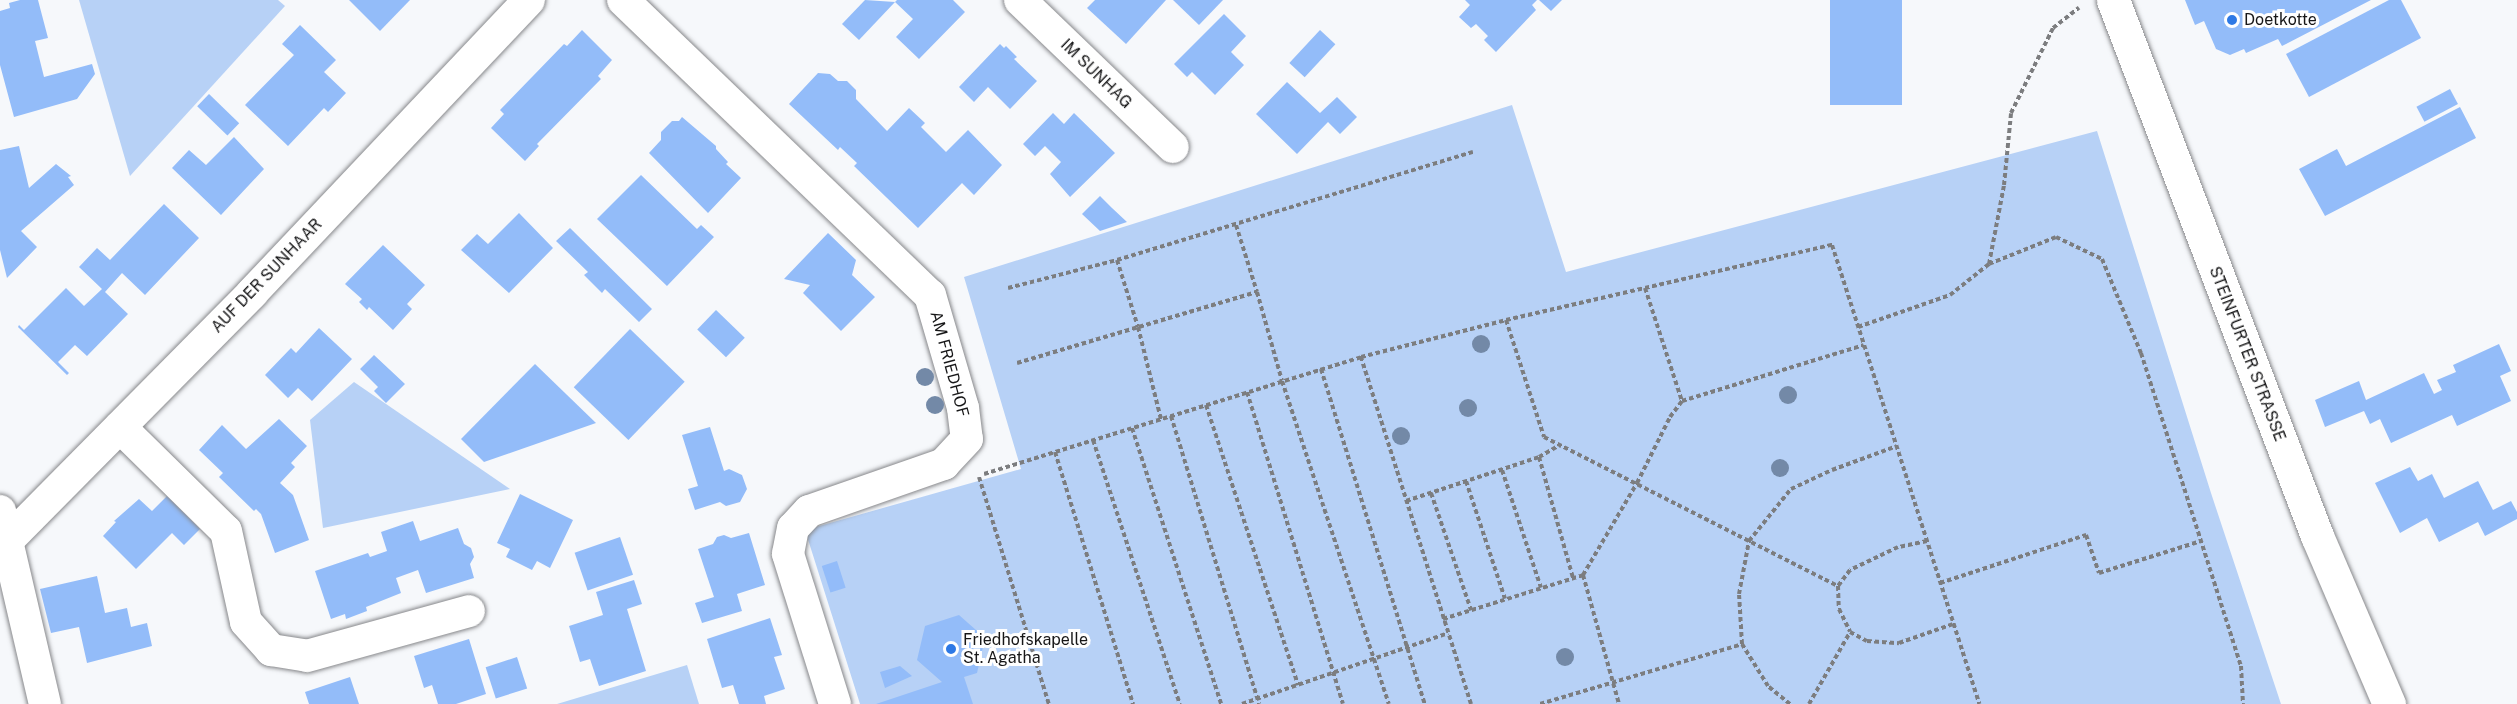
<!DOCTYPE html>
<style>
body{margin:0}
#map{position:relative;width:2517px;height:704px;overflow:hidden;background:#f6f8fb;font-family:"Public Sans",sans-serif}
div>[style]{position:absolute}
[style*='--x']{left:calc(var(--x)*1px);top:calc(var(--y)*1px);width:calc(var(--w)*1px);rotate:calc(var(--a)*1deg)}
.green>*{inset:0;background:#b7d1f6}
.building>*{inset:0;background:#93bcf9;transform-origin:0 0}
.path>*{height:4px;margin-top:-2px;transform-origin:0;background:repeating-linear-gradient(90deg,#7c7d7f 0 4.5px,transparent 0 7.5px)}
.roads{filter:drop-shadow(0 0 2px #87888b) drop-shadow(0 0 2px #87888b)}
.street>*{height:32px;margin:-16px;padding:0 16px;transform-origin:16px;border-radius:16px;background:#fff}
.secondary>*{height:33px;margin:-16.5px;padding:0 16.5px;transform-origin:16.5px;border-radius:16.5px;background:#fff}
.trees>*{width:18px;height:18px;margin:-9px;border-radius:50%;background:#7389a7}
.dots>*{width:16px;height:16px;translate:-50% -50%;box-sizing:border-box;border:3px solid #fff;border-radius:50%}
span{translate:-50% -50%;white-space:nowrap;text-align:center;line-height:1.15;-webkit-text-stroke:6px #fff;paint-order:stroke}
.poi-label{font-size:16px;color:#171718}
.left{translate:0 -50%;text-align:left}
.street-label{font-size:16px;color:#171718}
</style>
<div id="map">
<div class="green">
<i style="clip-path:polygon(79px 0,278px 0,285px 6px,130px 176px)"></i>
<i style="clip-path:polygon(1512px 105px,1566px 272px,2097px 131px,2211px 493px,2281px 704px,860px 704px,805px 530px,1021px 469px,964px 277px)"></i>
<i style="clip-path:polygon(354px 382px,510px 489px,323px 528px,310px 420px)"></i>
<i style="clip-path:polygon(687px 665px,699px 704px,557px 704px)"></i>
</div>
<div class="building">
<i style="clip-path:polygon(20px 0,38px 0,48px 38px,35px 41px,44px 77px,92px 64px,95px 74px,77px 99px,14px 117px,0 65px,0 11px,10px 8px,9px 3px)"></i>
<i style="clip-path:polygon(349px 0,410px 0,380px 31px)"></i>
<i style="clip-path:polygon(865px 0,895px 2px,859px 40px,842px 24px)"></i>
<i style="clip-path:polygon(897px 0,953px 0,965px 12px,919px 59px,896px 37px,913px 19px,895px 2px)"></i>
<i style="clip-path:polygon(1095px 0,1166px 0,1126px 44px,1087px 8px)"></i>
<i style="clip-path:polygon(1173px 0,1223px 0,1199px 25px)"></i>
<i style="clip-path:polygon(1465px 0,1537px 0,1532px 5px,1536px 10px,1496px 52px,1484px 40px,1488px 36px,1476px 24px,1471px 28px,1459px 17px,1470px 5px)"></i>
<i style="clip-path:polygon(1539px 0,1562px 0,1551px 11px)"></i>
<i style="left:1830px;top:0;width:72px;height:105px"></i>
<i style="clip-path:polygon(2185px 0,2371px 0,2282px 46px,2278px 39px,2246px 53px,2244px 49px,2230px 55px,2216px 49px,2204px 21px,2195px 25px)"></i>
<i style="clip-path:polygon(2389px 0,2401px 0,2421px 38px,2309px 97px,2286px 54px)"></i>
<i style="clip-path:polygon(1224px 14px,1246px 36px,1231px 52px,1244px 65px,1215px 95px,1192px 72px,1187px 77px,1174px 64px)"></i>
<i style="clip-path:polygon(300px 25px,336px 60px,324px 72px,346px 93px,328px 112px,324px 108px,288px 146px,245px 105px,294px 55px,282px 44px)"></i>
<i style="clip-path:polygon(582px 30px,612px 60px,598px 76px,601px 79px,537px 144px,539px 146px,525px 161px,491px 128px,504px 114px,500px 110px,564px 44px,567px 46px)"></i>
<i style="left:1320px;top:30px;width:21px;height:45px;rotate:43deg"></i>
<i style="clip-path:polygon(1000px 44px,1004px 48px,1006px 46px,1017px 57px,1014px 59px,1037px 81px,1010px 109px,988px 87px,974px 102px,959px 87px)"></i>
<i style="clip-path:polygon(818px 73px,830px 74px,838px 81px,847px 81px,856px 90px,856px 99px,887px 131px,909px 108px,925px 123px,921px 127px,946px 152px,968px 130px,1002px 165px,974px 195px,962px 183px,918px 228px,854px 166px,857px 163px,840px 147px,838px 150px,789px 104px)"></i>
<i style="clip-path:polygon(1287px 82px,1320px 113px,1337px 97px,1357px 117px,1340px 134px,1328px 122px,1297px 154px,1256px 114px)"></i>
<i style="left:2450px;top:89px;width:17px;height:38px;rotate:62deg"></i>
<i style="left:209px;top:94px;width:42px;height:17px;rotate:44deg"></i>
<i style="clip-path:polygon(2460px 107px,2476px 138px,2325px 216px,2299px 169px,2337px 149px,2346px 166px)"></i>
<i style="clip-path:polygon(1053px 113px,1064px 124px,1074px 113px,1115px 153px,1070px 197px,1050px 174px,1061px 162px,1045px 146px,1035px 156px,1023px 144px)"></i>
<i style="clip-path:polygon(682px 117px,716px 146px,716px 149px,728px 162px,726px 164px,741px 178px,708px 213px,649px 153px,661px 140px,661px 132px,672px 121px,679px 121px)"></i>
<i style="clip-path:polygon(234px 137px,264px 169px,221px 215px,172px 168px,189px 150px,206px 165px)"></i>
<i style="clip-path:polygon(19px 146px,29px 188px,56px 164px,71px 176px,68px 177px,74px 185px,21px 231px,37px 247px,7px 278px,0 250px,0 150px)"></i>
<i style="clip-path:polygon(641px 175px,697px 229px,701px 225px,714px 237px,667px 286px,597px 219px)"></i>
<i style="clip-path:polygon(1100px 196px,1112px 208px,1127px 222px,1100px 231px,1082px 214px)"></i>
<i style="clip-path:polygon(164px 204px,199px 238px,145px 295px,122px 273px,105px 292px,128px 314px,87px 356px,75px 345px,58px 362px,69px 373px,67px 375px,18px 327px,19px 325px,24px 330px,66px 288px,84px 306px,102px 289px,79px 267px,97px 248px,110px 260px)"></i>
<i style="clip-path:polygon(519px 213px,553px 248px,509px 293px,461px 250px,477px 234px,488px 244px)"></i>
<i style="clip-path:polygon(570px 228px,652px 309px,639px 322px,605px 289px,602px 293px,584px 275px,588px 272px,556px 241px)"></i>
<i style="clip-path:polygon(828px 233px,856px 260px,852px 275px,875px 297px,841px 331px,803px 293px,810px 285px,784px 279px)"></i>
<i style="clip-path:polygon(383px 245px,425px 285px,407px 304px,412px 309px,393px 330px,369px 307px,367px 310px,359px 302px,362px 299px,345px 284px)"></i>
<i style="left:716px;top:310px;width:40px;height:27px;rotate:44deg"></i>
<i style="clip-path:polygon(319px 328px,352px 359px,312px 401px,298px 388px,288px 398px,265px 375px,291px 348px,296px 353px)"></i>
<i style="left:630px;top:329px;width:76px;height:81px;rotate:44deg"></i>
<i style="clip-path:polygon(2499px 344px,2511px 371px,2500px 376px,2511px 401px,2457px 426px,2452px 415px,2391px 443px,2380px 419px,2370px 424px,2364px 411px,2325px 427px,2315px 400px,2359px 381px,2366px 400px,2424px 373px,2434px 394px,2442px 390px,2437px 380px,2456px 372px,2453px 365px)"></i>
<i style="clip-path:polygon(374px 355px,405px 384px,386px 403px,374px 391px,378px 387px,360px 369px)"></i>
<i style="clip-path:polygon(535px 364px,596px 423px,484px 462px,461px 439px)"></i>
<i style="clip-path:polygon(279px 419px,307px 446px,291px 463px,295px 467px,280px 483px,293px 495px,309px 540px,275px 553px,261px 514px,256px 509px,254px 511px,219px 477px,223px 473px,199px 450px,222px 425px,246px 449px)"></i>
<i style="clip-path:polygon(710px 427px,724px 471px,729px 469px,742px 475px,747px 489px,740px 502px,726px 506px,720px 502px,695px 510px,688px 489px,698px 486px,682px 435px)"></i>
<i style="clip-path:polygon(2410px 467px,2418px 481px,2432px 474px,2444px 498px,2478px 481px,2493px 510px,2511px 501px,2517px 512px,2517px 519px,2485px 536px,2478px 522px,2439px 542px,2427px 518px,2400px 533px,2375px 483px)"></i>
<i style="clip-path:polygon(520px 494px,573px 520px,550px 568px,537px 561px,532px 570px,506px 557px,510px 549px,497px 543px)"></i>
<i style="clip-path:polygon(167px 496px,200px 529px,184px 545px,172px 533px,136px 569px,103px 536px,116px 522px,114px 521px,139px 499px,152px 511px)"></i>
<i style="clip-path:polygon(413px 521px,420px 541px,458px 528px,464px 544px,471px 548px,474px 557px,470px 564px,474px 578px,426px 593px,418px 570px,396px 578px,401px 593px,366px 607px,367px 611px,346px 619px,345px 614px,331px 619px,315px 571px,368px 553px,370px 557px,387px 551px,381px 532px)"></i>
<i style="clip-path:polygon(749px 533px,765px 585px,737px 594px,742px 611px,702px 623px,695px 603px,714px 597px,698px 549px,713px 544px,717px 537px,724px 535px,731px 538px)"></i>
<i style="left:620px;top:537px;width:40px;height:48px;rotate:71deg"></i>
<i style="left:837px;top:561px;width:28px;height:16px;rotate:72deg"></i>
<i style="clip-path:polygon(97px 576px,105px 613px,127px 608px,131px 627px,147px 623px,152px 646px,87px 663px,79px 627px,51px 633px,40px 589px)"></i>
<i style="clip-path:polygon(634px 580px,642px 604px,627px 609px,646px 671px,599px 686px,590px 659px,580px 662px,569px 626px,603px 615px,596px 592px)"></i>
<i style="clip-path:polygon(959px 615px,985px 638px,977px 673px,964px 677px,973px 704px,876px 704px,942px 682px,917px 660px,925px 626px)"></i>
<i style="clip-path:polygon(770px 618px,782px 655px,774px 657px,785px 689px,764px 696px,766px 704px,739px 704px,733px 685px,722px 688px,707px 639px)"></i>
<i style="clip-path:polygon(469px 639px,486px 694px,456px 704px,438px 704px,432px 685px,424px 688px,414px 656px)"></i>
<i style="left:517px;top:657px;width:33px;height:33px;rotate:72deg"></i>
<i style="clip-path:polygon(900px 666px,912px 676px,885px 688px,880px 672px)"></i>
<i style="clip-path:polygon(350px 677px,359px 704px,309px 704px,305px 692px)"></i>
</div>
<div class="path">
<i style="--x:1236;--y:225;--w:70;--a:72.6"></i>
<i style="--x:1117;--y:260;--w:70;--a:72.6"></i>
<i style="--x:1138;--y:327;--w:95;--a:76"></i>
<i style="--x:1989;--y:264;--w:72;--a:-21.9"></i>
<i style="--x:2056;--y:237;--w:51;--a:25.6"></i>
<i style="--x:2102;--y:259;--w:102;--a:67.5"></i>
<i style="--x:2141;--y:353;--w:329;--a:72.3"></i>
<i style="--x:2241;--y:666;--w:38;--a:87"></i>
<i style="--x:1008;--y:288;--w:113;--a:-14.4"></i>
<i style="--x:1117;--y:260;--w:372;--a:-16.9"></i>
<i style="--x:1645;--y:288;--w:119;--a:71.9"></i>
<i style="--x:1506;--y:320;--w:123;--a:72"></i>
<i style="--x:1544;--y:437;--w:330;--a:26.9"></i>
<i style="--x:1858;--y:327;--w:97;--a:-19.2"></i>
<i style="--x:1950;--y:295;--w:50;--a:-38.5"></i>
<i style="--x:1989;--y:264;--w:80;--a:-79.2"></i>
<i style="--x:2004;--y:185;--w:72;--a:-84.4"></i>
<i style="--x:2011;--y:113;--w:95;--a:-63.7"></i>
<i style="--x:2053;--y:28;--w:33;--a:-38"></i>
<i style="--x:1017;--y:363;--w:250;--a:-16.5"></i>
<i style="--x:1257;--y:292;--w:92;--a:74.3"></i>
<i style="--x:1282;--y:381;--w:340;--a:71.7"></i>
<i style="--x:1321;--y:369;--w:351;--a:72.8"></i>
<i style="--x:1247;--y:392;--w:326;--a:72.9"></i>
<i style="--x:1206;--y:405;--w:295;--a:71.8"></i>
<i style="--x:1171;--y:416;--w:301;--a:73"></i>
<i style="--x:1132;--y:428;--w:290;--a:72.1"></i>
<i style="--x:1093;--y:440;--w:278;--a:71.8"></i>
<i style="--x:1055;--y:452;--w:264;--a:72.8"></i>
<i style="--x:1539;--y:457;--w:126;--a:74.3"></i>
<i style="--x:1502;--y:470;--w:124;--a:71.7"></i>
<i style="--x:984;--y:474;--w:395;--a:-17.2"></i>
<i style="--x:979;--y:477;--w:238;--a:72.9"></i>
<i style="--x:1466;--y:481;--w:124;--a:71.7"></i>
<i style="--x:1431;--y:493;--w:124;--a:71.1"></i>
<i style="--x:1406;--y:501;--w:140;--a:-18.3"></i>
<i style="--x:1539;--y:457;--w:24;--a:-30"></i>
<i style="--x:1927;--y:541;--w:30;--a:168"></i>
<i style="--x:1898;--y:547;--w:53;--a:154.4"></i>
<i style="--x:1850;--y:570;--w:20;--a:127"></i>
<i style="--x:1838;--y:586;--w:23;--a:88"></i>
<i style="--x:1839;--y:609;--w:25;--a:64"></i>
<i style="--x:1850;--y:632;--w:19;--a:28"></i>
<i style="--x:1867;--y:641;--w:32;--a:4"></i>
<i style="--x:1899;--y:643;--w:57;--a:-19.4"></i>
<i style="--x:1583;--y:575;--w:107;--a:-59.6"></i>
<i style="--x:1637;--y:483;--w:74;--a:-63.4"></i>
<i style="--x:1670;--y:417;--w:20;--a:-53"></i>
<i style="--x:1682;--y:401;--w:190;--a:-17.1"></i>
<i style="--x:1940;--y:583;--w:154;--a:-18.2"></i>
<i style="--x:2086;--y:535;--w:40;--a:71.1"></i>
<i style="--x:2099;--y:573;--w:107;--a:-17.4"></i>
<i style="--x:1443;--y:619;--w:147;--a:-17.4"></i>
<i style="--x:1583;--y:575;--w:134;--a:74.4"></i>
<i style="--x:1242;--y:704;--w:218;--a:-19"></i>
<i style="--x:1471;--y:704;--w:364;--a:-107.6"></i>
<i style="--x:1361;--y:357;--w:150;--a:-14.3"></i>
<i style="--x:1506;--y:320;--w:335;--a:-13"></i>
<i style="--x:1832;--y:245;--w:482;--a:72.2"></i>
<i style="--x:1540;--y:704;--w:211;--a:-16.5"></i>
<i style="--x:1790;--y:704;--w:28;--a:-141"></i>
<i style="--x:1768;--y:686;--w:49;--a:-121.8"></i>
<i style="--x:1742;--y:644;--w:50;--a:-93.4"></i>
<i style="--x:1739;--y:594;--w:54;--a:-79.3"></i>
<i style="--x:1749;--y:541;--w:67;--a:-51.1"></i>
<i style="--x:1791;--y:489;--w:45;--a:-24.9"></i>
<i style="--x:1832;--y:470;--w:69;--a:-20.3"></i>
<i style="--x:1809;--y:704;--w:83;--a:-60.3"></i>
</div>
<div class="roads">
<div class="street">
<i style="--x:623;--y:0;--w:426;--a:43.9"></i>
<i style="--x:930;--y:295;--w:118;--a:73.7"></i>
<i style="--x:963;--y:408;--w:31;--a:83"></i>
<i style="--x:967;--y:439;--w:34;--a:133"></i>
<i style="--x:944;--y:464;--w:143;--a:160.8"></i>
<i style="--x:809;--y:511;--w:23;--a:133"></i>
<i style="--x:793;--y:528;--w:26;--a:101"></i>
<i style="--x:788;--y:554;--w:157;--a:72.6"></i>
<i style="--x:1020;--y:0;--w:212;--a:43.9"></i>
<i style="--x:120;--y:427;--w:148;--a:44.5"></i>
<i style="--x:226;--y:531;--w:93;--a:77.6"></i>
<i style="--x:246;--y:622;--w:38;--a:48"></i>
<i style="--x:271;--y:650;--w:36;--a:9"></i>
<i style="--x:307;--y:656;--w:168;--a:-15.5"></i>
<i style="--x:0;--y:511;--w:198;--a:76.9"></i>
<i style="--x:0;--y:548;--w:359;--a:-45.3"></i>
<i style="--x:252;--y:293;--w:403;--a:-46.6"></i>
</div>
<div class="secondary">
<i style="--x:2113;--y:0;--w:574;--a:69.16"></i>
<i style="--x:2317;--y:536;--w:183;--a:66.8"></i>
</div>
</div>
<div class="trees">
<i style="left:1481px;top:344px"></i>
<i style="left:925px;top:377px"></i>
<i style="left:1788px;top:395px"></i>
<i style="left:935px;top:405px"></i>
<i style="left:1468px;top:408px"></i>
<i style="left:1401px;top:436px"></i>
<i style="left:1780px;top:468px"></i>
<i style="left:1565px;top:657px"></i>
</div>
<div class="dots">
<i style="left:2232px;top:20px;background:#2e79e5"></i>
<i style="left:951px;top:649px;background:#2e79e5"></i>
</div>
<div class="poi-label">
<span class="left" style="left:2244px;top:20px">Doetkotte</span>
<span class="left" style="left:963px;top:649px">Friedhofskapelle<br>St. Agatha</span>
</div>
<div class="street-label">
<span style="left:1096px;top:74px;rotate:44deg">IM SUNHAG</span>
<span style="left:267px;top:276px;rotate:-46deg">AUF DER SUNHAAR</span>
<span style="left:2247px;top:354px;rotate:69deg">STEINFURTER STRASSE</span>
<span style="left:949px;top:364px;rotate:75deg">AM FRIEDHOF</span>
</div>
</div>
